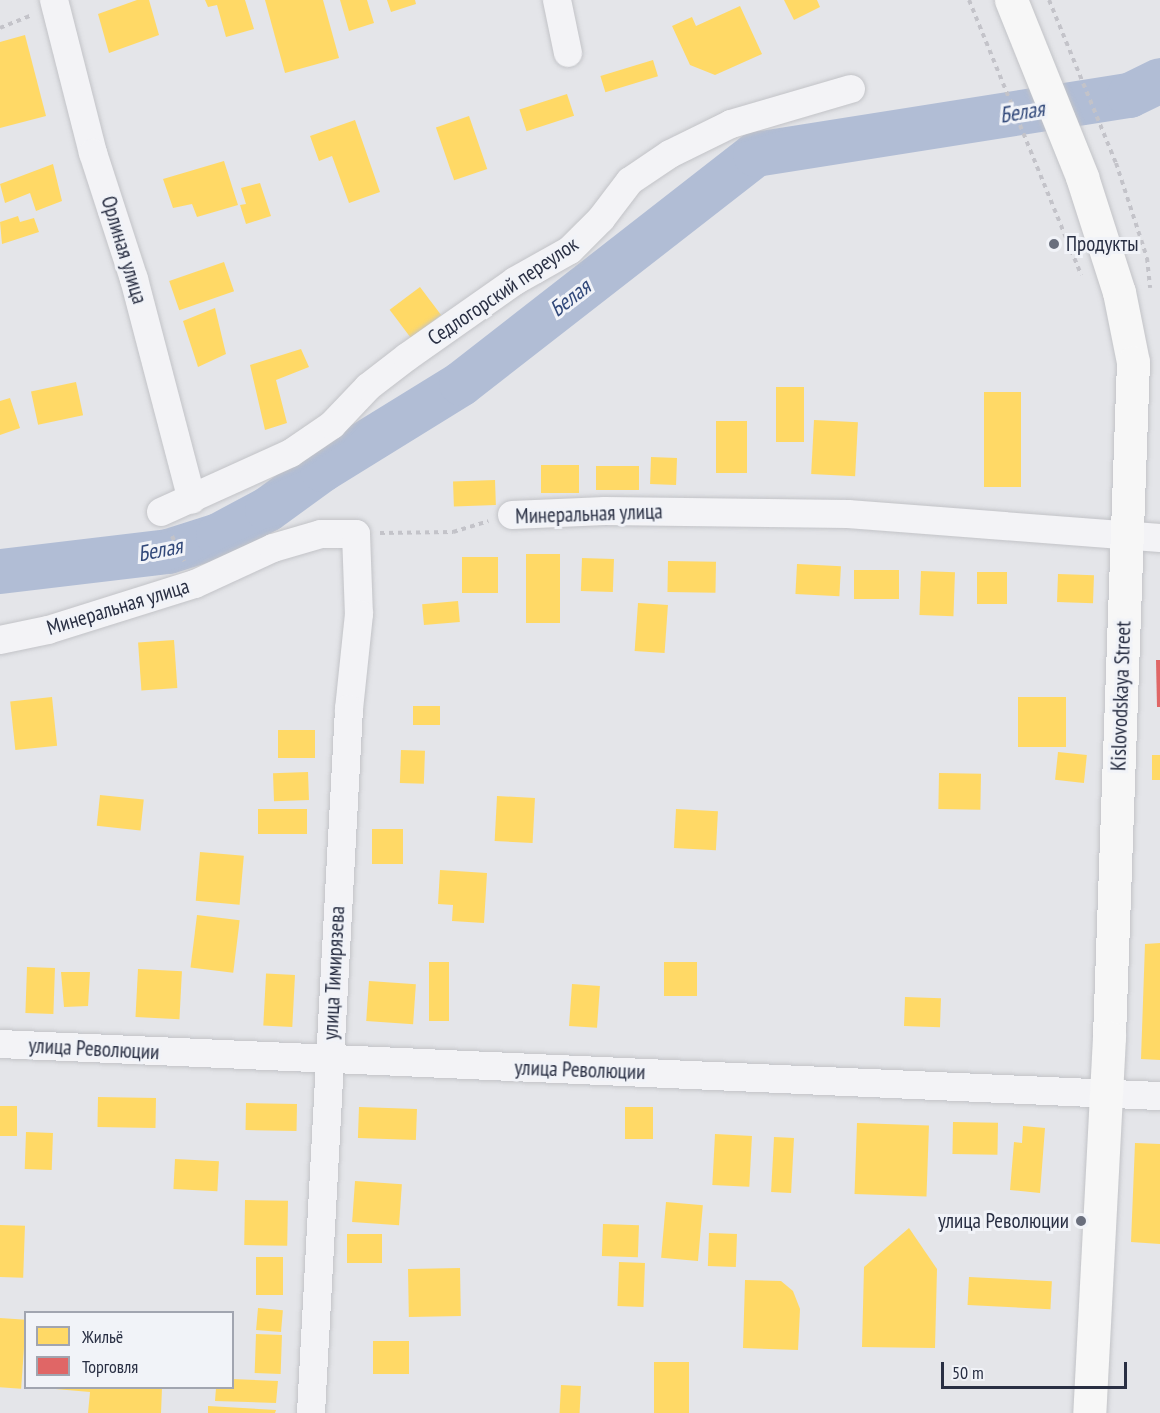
<!DOCTYPE html>
<meta charset="utf-8">
<style>
body{margin:0}
#map{position:relative;width:1160px;height:1413px;overflow:hidden;background:#e4e5e9;font-family:"PT Sans Narrow",sans-serif}
div>[style]{position:absolute}
[style*='--x']{left:calc(var(--x)*1px);top:calc(var(--y)*1px);width:calc(var(--w)*1px);rotate:calc(var(--a)*1deg)}
.homes>*{inset:0;background:#ffd966;transform-origin:0 0}
.shops>*{inset:0;background:#e06666}
.river>*{height:45px;margin:-22.5px;padding:0 22.5px;transform-origin:22.5px;border-radius:22.5px;background:#b1bdd5}
.path>*{height:4px;margin-top:-2px;transform-origin:0;background:repeating-linear-gradient(90deg,#c3c3c9 0 4.5px,transparent 0 9px)}
.roads{filter:drop-shadow(0 0 2px #c2c3c7) drop-shadow(0 0 2px #c2c3c7)}
.minor>*{height:28px;margin:-14px;padding:0 14px;transform-origin:14px;border-radius:14px;background:#f3f3f6}
.major>*{height:33px;margin:-16.5px;padding:0 16.5px;transform-origin:16.5px;border-radius:16.5px;background:#f7f7f7}
.dots>*{width:16px;height:16px;translate:-50% -50%;box-sizing:border-box;border:3px solid #f1f3f8;border-radius:50%}
span{translate:-50% -50%;white-space:nowrap;text-align:center;line-height:1.15;-webkit-text-stroke:6px #f1f3f8;paint-order:stroke}
.poi-label{font-size:21px;color:#292f43}
.left{translate:0 -50%;text-align:left}
.right{translate:-100% -50%;text-align:right}
.street-label{font-size:21px;color:#292f43}
.water-label{font-size:22px;color:#314879;font-style:italic}
.legend{position:absolute;left:24px;top:1311px;width:210px;height:78px;box-sizing:border-box;background:#f1f3f8;border:2px solid #a1a5b0;margin:0;padding:8px 10px;list-style:none;font-size:18px;color:#292f43}
.legend li{display:flex;align-items:center;gap:12px;height:30px}
.legend b{width:30px;border:2px solid #a1a5b0}
.scale{position:absolute;left:941px;top:1362px;width:186px;height:27px;box-sizing:border-box;border:3px solid #292f43;border-top:0;padding-left:8px;font-size:18px;line-height:21px;white-space:nowrap;color:#292f43;-webkit-text-stroke:4px #f1f3f8;paint-order:stroke}
</style>
<div id="map">
<div class="homes">
<i style="clip-path:polygon(137px 0,149px 0,159px 35px,109px 53px,98px 14px)"></i>
<i style="clip-path:polygon(205px 0,245px 0,254px 29px,226px 37px,217px 5px,208px 7px)"></i>
<i style="clip-path:polygon(265px 0,323px 0,339px 58px,285px 73px)"></i>
<i style="clip-path:polygon(340px 0,367px 0,374px 23px,349px 31px)"></i>
<i style="clip-path:polygon(387px 0,415px 0,416px 4px,391px 12px)"></i>
<i style="clip-path:polygon(784px 0,817px 0,820px 7px,794px 20px)"></i>
<i style="clip-path:polygon(740px 6px,762px 54px,715px 75px,690px 65px,672px 26px,692px 17px,696px 26px)"></i>
<i style="clip-path:polygon(25px 35px,46px 116px,0 128px,0 42px)"></i>
<i style="left:653px;top:60px;width:17px;height:55px;rotate:73deg"></i>
<i style="left:567px;top:94px;width:23px;height:50px;rotate:72deg"></i>
<i style="left:469px;top:116px;width:56px;height:35px;rotate:71deg"></i>
<i style="clip-path:polygon(355px 120px,380px 192px,349px 203px,332px 156px,319px 161px,310px 136px)"></i>
<i style="clip-path:polygon(224px 161px,238px 205px,197px 217px,192px 204px,173px 208px,163px 179px)"></i>
<i style="clip-path:polygon(53px 164px,62px 201px,36px 211px,30px 193px,5px 203px,0 184px)"></i>
<i style="clip-path:polygon(260px 183px,271px 216px,246px 224px,240px 205px,246px 204px,241px 188px)"></i>
<i style="clip-path:polygon(18px 216px,20px 222px,34px 218px,39px 232px,2px 244px,0 222px)"></i>
<i style="left:224px;top:262px;width:31px;height:58px;rotate:71deg"></i>
<i style="left:420px;top:287px;width:35px;height:38px;rotate:53deg"></i>
<i style="clip-path:polygon(215px 308px,226px 354px,198px 367px,183px 321px)"></i>
<i style="clip-path:polygon(301px 349px,309px 367px,276px 380px,287px 423px,265px 430px,250px 365px)"></i>
<i style="left:76px;top:382px;width:34px;height:46px;rotate:78deg"></i>
<i style="left:776px;top:387px;width:28px;height:55px"></i>
<i style="left:984px;top:392px;width:37px;height:95px"></i>
<i style="clip-path:polygon(10px 398px,20px 428px,0 435px,0 401px)"></i>
<i style="left:814px;top:420px;width:44px;height:54px;rotate:3deg"></i>
<i style="left:716px;top:421px;width:31px;height:52px"></i>
<i style="left:677px;top:458px;width:27px;height:26px;rotate:92deg"></i>
<i style="left:541px;top:465px;width:38px;height:28px"></i>
<i style="left:596px;top:466px;width:43px;height:24px"></i>
<i style="left:495px;top:480px;width:25px;height:42px;rotate:88deg"></i>
<i style="left:526px;top:554px;width:34px;height:69px"></i>
<i style="left:462px;top:557px;width:36px;height:36px"></i>
<i style="left:582px;top:558px;width:32px;height:33px;rotate:2deg"></i>
<i style="left:668px;top:561px;width:48px;height:31px;rotate:1deg"></i>
<i style="left:797px;top:564px;width:44px;height:30px;rotate:3deg"></i>
<i style="left:854px;top:570px;width:45px;height:29px"></i>
<i style="left:921px;top:571px;width:34px;height:44px;rotate:2deg"></i>
<i style="left:977px;top:572px;width:30px;height:32px"></i>
<i style="left:1058px;top:574px;width:36px;height:28px;rotate:2deg"></i>
<i style="left:458px;top:601px;width:21px;height:36px;rotate:85deg"></i>
<i style="left:638px;top:603px;width:30px;height:48px;rotate:4deg"></i>
<i style="left:174px;top:640px;width:48px;height:36px;rotate:86deg"></i>
<i style="left:52px;top:697px;width:49px;height:42px;rotate:84deg"></i>
<i style="left:1018px;top:697px;width:48px;height:50px"></i>
<i style="left:413px;top:706px;width:27px;height:19px"></i>
<i style="left:315px;top:730px;width:28px;height:37px;rotate:90deg"></i>
<i style="left:401px;top:750px;width:24px;height:33px;rotate:2deg"></i>
<i style="left:1058px;top:752px;width:29px;height:28px;rotate:6deg"></i>
<i style="left:1152px;top:755px;width:8px;height:25px"></i>
<i style="left:308px;top:772px;width:28px;height:35px;rotate:88deg"></i>
<i style="left:939px;top:773px;width:42px;height:36px;rotate:1deg"></i>
<i style="left:100px;top:795px;width:44px;height:31px;rotate:6deg"></i>
<i style="left:497px;top:796px;width:38px;height:45px;rotate:3deg"></i>
<i style="left:258px;top:809px;width:49px;height:25px"></i>
<i style="left:676px;top:809px;width:42px;height:39px;rotate:3deg"></i>
<i style="left:372px;top:829px;width:31px;height:35px"></i>
<i style="left:200px;top:852px;width:44px;height:49px;rotate:5deg"></i>
<i style="clip-path:polygon(440px 870px,487px 873px,484px 923px,452px 921px,453px 905px,438px 904px)"></i>
<i style="left:197px;top:915px;width:43px;height:53px;rotate:7deg"></i>
<i style="clip-path:polygon(1160px 943px,1160px 1060px,1141px 1059px,1145px 944px)"></i>
<i style="left:429px;top:962px;width:20px;height:59px"></i>
<i style="left:697px;top:962px;width:34px;height:33px;rotate:90deg"></i>
<i style="left:27px;top:967px;width:28px;height:46px;rotate:2deg"></i>
<i style="left:138px;top:969px;width:44px;height:48px;rotate:3deg"></i>
<i style="clip-path:polygon(61px 972px,90px 972px,88px 1006px,64px 1007px)"></i>
<i style="left:295px;top:975px;width:52px;height:29px;rotate:93deg"></i>
<i style="left:369px;top:981px;width:47px;height:40px;rotate:4deg"></i>
<i style="left:572px;top:984px;width:28px;height:42px;rotate:4deg"></i>
<i style="left:905px;top:997px;width:36px;height:29px;rotate:2deg"></i>
<i style="left:98px;top:1097px;width:58px;height:30px;rotate:1deg"></i>
<i style="left:246px;top:1103px;width:51px;height:27px;rotate:1deg"></i>
<i style="left:0;top:1106px;width:17px;height:30px"></i>
<i style="left:359px;top:1107px;width:58px;height:31px;rotate:2deg"></i>
<i style="left:625px;top:1107px;width:28px;height:32px"></i>
<i style="left:953px;top:1122px;width:45px;height:32px;rotate:1deg"></i>
<i style="left:857px;top:1123px;width:72px;height:71px;rotate:2deg"></i>
<i style="clip-path:polygon(1023px 1126px,1045px 1128px,1040px 1193px,1010px 1190px,1014px 1142px,1022px 1143px)"></i>
<i style="left:26px;top:1132px;width:27px;height:37px;rotate:2deg"></i>
<i style="left:715px;top:1134px;width:37px;height:51px;rotate:3deg"></i>
<i style="left:774px;top:1137px;width:20px;height:55px;rotate:3deg"></i>
<i style="clip-path:polygon(1135px 1143px,1160px 1144px,1160px 1244px,1131px 1242px)"></i>
<i style="left:175px;top:1159px;width:44px;height:30px;rotate:3deg"></i>
<i style="left:355px;top:1181px;width:47px;height:41px;rotate:4deg"></i>
<i style="left:245px;top:1200px;width:43px;height:45px;rotate:1deg"></i>
<i style="left:666px;top:1202px;width:37px;height:56px;rotate:5deg"></i>
<i style="left:603px;top:1224px;width:36px;height:32px;rotate:2deg"></i>
<i style="left:0;top:1225px;width:25px;height:52px;rotate:2deg"></i>
<i style="clip-path:polygon(909px 1228px,937px 1269px,935px 1348px,862px 1347px,864px 1267px)"></i>
<i style="left:709px;top:1233px;width:28px;height:33px;rotate:2deg"></i>
<i style="left:347px;top:1234px;width:35px;height:29px"></i>
<i style="left:256px;top:1257px;width:27px;height:38px"></i>
<i style="left:619px;top:1262px;width:26px;height:44px;rotate:2deg"></i>
<i style="left:460px;top:1268px;width:48px;height:52px;rotate:89deg"></i>
<i style="left:969px;top:1277px;width:83px;height:28px;rotate:3deg"></i>
<i style="clip-path:polygon(745px 1280px,781px 1281px,793px 1291px,800px 1309px,798px 1350px,743px 1348px)"></i>
<i style="left:258px;top:1308px;width:25px;height:22px;rotate:5deg"></i>
<i style="left:0;top:1318px;width:26px;height:69px;rotate:4deg"></i>
<i style="left:256px;top:1334px;width:26px;height:39px;rotate:2deg"></i>
<i style="left:373px;top:1341px;width:36px;height:33px"></i>
<i style="left:654px;top:1362px;width:35px;height:51px"></i>
<i style="clip-path:polygon(232px 1379px,278px 1381px,276px 1403px,215px 1401px,216px 1388px,232px 1388px)"></i>
<i style="left:561px;top:1385px;width:20px;height:28px;rotate:3deg"></i>
<i style="clip-path:polygon(44px 1388px,162px 1388px,161px 1413px,88px 1413px,90px 1392px)"></i>
<i style="clip-path:polygon(208px 1406px,276px 1410px,275px 1413px,208px 1413px)"></i>
</div>
<div class="shops">
<i style="clip-path:polygon(1156px 660px,1160px 660px,1160px 707px,1157px 707px)"></i>
</div>
<div class="river">
<i style="--x:0;--y:571;--w:169;--a:-6.8"></i>
<i style="--x:168;--y:551;--w:52;--a:-17.7"></i>
<i style="--x:218;--y:535;--w:55;--a:-28"></i>
<i style="--x:267;--y:509;--w:68;--a:-36"></i>
<i style="--x:322;--y:469;--w:163;--a:-31.7"></i>
<i style="--x:461;--y:383;--w:373;--a:-37.9"></i>
<i style="--x:755;--y:154;--w:379;--a:-9"></i>
<i style="--x:1129;--y:95;--w:34;--a:-26"></i>
</div>
<div class="path">
<i style="--x:969;--y:0;--w:297;--a:67.8"></i>
<i style="--x:1049;--y:0;--w:176;--a:67.7"></i>
<i style="--x:1116;--y:163;--w:100;--a:71.9"></i>
<i style="--x:1147;--y:258;--w:30;--a:84"></i>
<i style="--x:0;--y:28;--w:35;--a:-22"></i>
<i style="--x:380;--y:533;--w:73;--a:-0.8"></i>
<i style="--x:453;--y:532;--w:37;--a:-17"></i>
<i style="--x:172;--y:536;--w:28;--a:64"></i>
</div>
<div class="roads">
<div class="minor">
<i style="--x:54;--y:0;--w:158;--a:75.7"></i>
<i style="--x:93;--y:153;--w:133;--a:72"></i>
<i style="--x:134;--y:279;--w:228;--a:75.3"></i>
<i style="--x:557;--y:0;--w:54;--a:78.3"></i>
<i style="--x:161;--y:512;--w:143;--a:-24.4"></i>
<i style="--x:291;--y:453;--w:50;--a:-34.3"></i>
<i style="--x:332;--y:425;--w:52;--a:-46.5"></i>
<i style="--x:368;--y:387;--w:49;--a:-37.6"></i>
<i style="--x:407;--y:357;--w:132;--a:-35.1"></i>
<i style="--x:515;--y:281;--w:63;--a:-29.4"></i>
<i style="--x:570;--y:250;--w:44;--a:-45"></i>
<i style="--x:601;--y:219;--w:48;--a:-52.7"></i>
<i style="--x:630;--y:181;--w:48;--a:-34"></i>
<i style="--x:670;--y:154;--w:68;--a:-26.2"></i>
<i style="--x:731;--y:124;--w:125;--a:-16.3"></i>
<i style="--x:512;--y:515;--w:93;--a:-2.5"></i>
<i style="--x:605;--y:511;--w:243;--a:0.7"></i>
<i style="--x:848;--y:514;--w:313;--a:4.4"></i>
<i style="--x:0;--y:640;--w:49;--a:-11.8"></i>
<i style="--x:48;--y:630;--w:154;--a:-17.4"></i>
<i style="--x:195;--y:584;--w:86;--a:-24.8"></i>
<i style="--x:273;--y:548;--w:50;--a:-16.3"></i>
<i style="--x:321;--y:534;--w:35;--a:0"></i>
<i style="--x:356;--y:534;--w:80;--a:87.9"></i>
<i style="--x:359;--y:614;--w:96;--a:96"></i>
<i style="--x:349;--y:709;--w:705;--a:93.09"></i>
<i style="--x:0;--y:1044;--w:1161;--a:2.57"></i>
</div>
<div class="major">
<i style="--x:1011;--y:0;--w:191;--a:68.1"></i>
<i style="--x:1082;--y:177;--w:121;--a:72.2"></i>
<i style="--x:1119;--y:292;--w:71;--a:78.7"></i>
<i style="--x:1133;--y:362;--w:675;--a:92.04"></i>
<i style="--x:1109;--y:1037;--w:377;--a:93"></i>
</div>
</div>
<div class="dots">
<i style="left:1054px;top:244px;background:#6a6f7d"></i>
<i style="left:1081px;top:1221px;background:#6a6f7d"></i>
</div>
<div class="poi-label">
<span class="left" style="left:1066px;top:244px">Продукты</span>
<span class="right" style="left:1069px;top:1221px">улица Революции</span>
</div>
<div class="street-label">
<span style="left:124px;top:250px;rotate:73deg">Орлиная улица</span>
<span style="left:503px;top:291px;rotate:-34deg">Седлогорский переулок</span>
<span style="left:589px;top:514px;rotate:-2deg">Минеральная улица</span>
<span style="left:118px;top:607px;rotate:-17deg">Минеральная улица</span>
<span style="left:1121px;top:696px;rotate:-88deg">Kislovodskaya Street</span>
<span style="left:334px;top:973px;rotate:-87deg">улица Тимирязева</span>
<span style="left:94px;top:1049px;rotate:3deg">улица Революции</span>
<span style="left:580px;top:1070px;rotate:2deg">улица Революции</span>
</div>
<div class="water-label">
<span style="left:1022px;top:112px;rotate:-9deg">Белая</span>
<span style="left:570px;top:298px;rotate:-38deg">Белая</span>
<span style="left:160px;top:550px;rotate:-11deg">Белая</span>
</div>
<ul class="legend">
<li><b style="height:16px;background:#ffd966"></b>Жильё</li>
<li><b style="height:16px;background:#e06666"></b>Торговля</li>
</ul>
<div class="scale">50 m</div>
</div>
